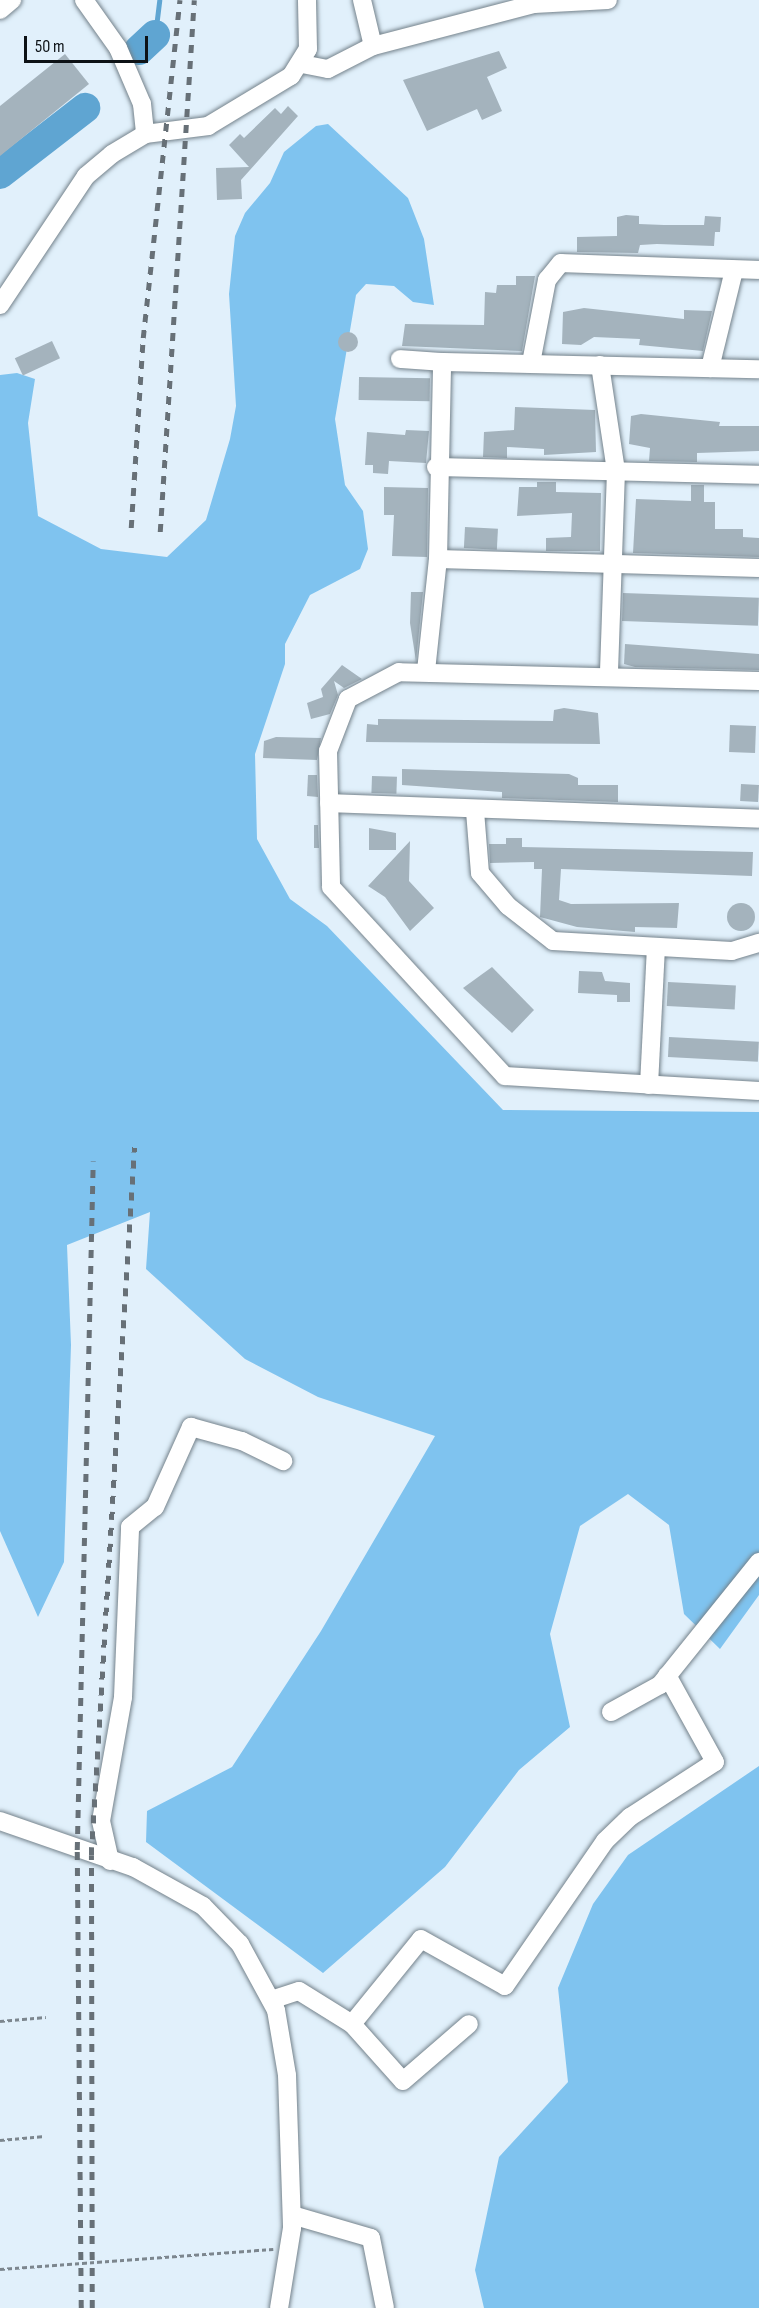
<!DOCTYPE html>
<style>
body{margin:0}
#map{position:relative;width:759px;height:2308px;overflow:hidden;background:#e1f0fb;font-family:"Sofia Sans Condensed",sans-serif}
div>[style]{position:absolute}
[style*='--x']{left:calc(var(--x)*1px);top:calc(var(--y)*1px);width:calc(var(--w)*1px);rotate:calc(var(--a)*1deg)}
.green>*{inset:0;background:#7fc3ef}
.stream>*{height:5px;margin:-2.5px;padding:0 2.5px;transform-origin:2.5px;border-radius:2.5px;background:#5fa5d2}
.river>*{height:30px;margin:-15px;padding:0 15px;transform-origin:15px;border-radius:15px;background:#5fa5d2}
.building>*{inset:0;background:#a4b3bd;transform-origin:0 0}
.round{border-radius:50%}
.path>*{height:3px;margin-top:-1.5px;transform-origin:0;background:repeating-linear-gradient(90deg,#7c868e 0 4.5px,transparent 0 7.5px)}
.roads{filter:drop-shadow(0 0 2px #74828b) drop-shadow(0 0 2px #74828b)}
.minor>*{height:18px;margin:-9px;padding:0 9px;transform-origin:9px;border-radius:9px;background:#fff}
.rail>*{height:4.5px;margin-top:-2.25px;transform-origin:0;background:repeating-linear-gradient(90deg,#677077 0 8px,transparent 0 16px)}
span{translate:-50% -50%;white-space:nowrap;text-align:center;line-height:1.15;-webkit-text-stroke:6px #e1f0fb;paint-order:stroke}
.scale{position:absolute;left:24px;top:36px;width:124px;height:27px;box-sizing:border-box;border:3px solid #0d1216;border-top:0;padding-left:8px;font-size:18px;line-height:21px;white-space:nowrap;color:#0d1216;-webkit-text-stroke:4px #e1f0fb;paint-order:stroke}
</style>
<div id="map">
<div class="green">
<i style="clip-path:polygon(328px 124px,408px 198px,424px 239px,434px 305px,413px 302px,394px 286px,366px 284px,356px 295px,335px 419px,345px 485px,363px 511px,368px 549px,360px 569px,310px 595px,285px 644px,285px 664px,255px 754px,257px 839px,290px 899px,327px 926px,503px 1110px,759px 1112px,759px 1595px,720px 1649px,684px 1614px,669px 1525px,628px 1494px,580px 1526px,550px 1634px,570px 1727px,519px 1770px,445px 1867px,323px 1973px,146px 1842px,147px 1811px,232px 1767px,321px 1631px,435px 1436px,318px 1397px,245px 1359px,146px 1269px,150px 1212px,67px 1245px,71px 1345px,64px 1562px,38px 1617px,0 1531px,0 375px,17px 373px,35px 379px,28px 423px,38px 516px,101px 549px,167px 557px,206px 520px,230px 439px,236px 406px,229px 294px,235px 236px,245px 213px,270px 183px,284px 152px,316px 126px)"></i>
<i style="clip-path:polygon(759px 1766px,759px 2308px,484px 2308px,475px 2270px,499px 2157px,568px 2082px,558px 1988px,593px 1904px,628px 1855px)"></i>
</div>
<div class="stream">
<i style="--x:155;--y:35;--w:35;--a:-83"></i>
</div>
<div class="river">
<i style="--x:139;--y:50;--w:22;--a:-43"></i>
<i style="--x:0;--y:174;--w:108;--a:-37.8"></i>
</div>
<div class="building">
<i style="clip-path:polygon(499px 51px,507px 68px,487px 77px,502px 111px,482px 120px,477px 109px,427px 131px,403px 80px)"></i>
<i style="clip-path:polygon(65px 54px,89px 84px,0 156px,0 106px)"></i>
<i style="clip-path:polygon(288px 106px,298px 116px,241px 180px,242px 199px,217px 200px,216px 168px,249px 167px,229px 145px,240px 134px,244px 138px,275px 108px,281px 114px)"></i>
<i style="clip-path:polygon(626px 215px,639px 216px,639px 224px,664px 225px,704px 225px,705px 216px,721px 217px,720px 232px,715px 232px,714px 246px,657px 244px,640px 245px,638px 253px,577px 252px,577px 237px,617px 236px,617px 217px)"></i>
<i style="clip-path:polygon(516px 276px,535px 276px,522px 351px,402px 346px,405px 324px,484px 325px,485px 292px,496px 293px,497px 285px,516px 285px)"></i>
<i style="clip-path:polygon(584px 308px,684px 319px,684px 310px,712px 311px,703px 351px,639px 345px,640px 339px,594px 337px,581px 345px,562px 344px,563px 312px)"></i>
<i class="round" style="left:338px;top:332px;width:20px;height:20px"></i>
<i style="left:52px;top:341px;width:19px;height:41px;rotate:65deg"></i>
<i style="left:359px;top:377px;width:71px;height:23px;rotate:1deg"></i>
<i style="clip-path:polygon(515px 407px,595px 410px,596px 452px,544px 455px,544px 449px,507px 447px,507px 458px,483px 457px,484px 432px,514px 430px)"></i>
<i style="clip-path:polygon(641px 414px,720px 422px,719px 426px,759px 426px,759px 451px,697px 453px,697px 462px,649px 461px,650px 448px,629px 444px,631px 416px)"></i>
<i style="clip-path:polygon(406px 430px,429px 431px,426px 463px,389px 461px,388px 474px,373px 473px,373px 465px,365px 465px,367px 432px,405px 435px)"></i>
<i style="clip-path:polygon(537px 482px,556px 482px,556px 492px,601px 493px,600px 551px,546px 551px,546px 538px,571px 537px,572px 513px,517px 516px,519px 487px,537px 487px)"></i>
<i style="clip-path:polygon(691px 485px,704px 485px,704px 502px,715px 502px,715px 529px,743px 529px,743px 537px,759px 538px,759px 557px,633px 553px,636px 499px,691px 501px)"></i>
<i style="clip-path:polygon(384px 487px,428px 488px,427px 557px,392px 556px,394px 515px,384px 515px)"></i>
<i style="left:465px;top:527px;width:33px;height:21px;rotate:3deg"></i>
<i style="clip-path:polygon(411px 592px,423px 592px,416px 661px,410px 623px)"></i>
<i style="left:623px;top:593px;width:136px;height:28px;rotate:2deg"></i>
<i style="clip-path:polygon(625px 644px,759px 654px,759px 670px,635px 667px,624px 664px)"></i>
<i style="clip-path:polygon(342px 665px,362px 679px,344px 688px,334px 681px,338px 695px,330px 714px,311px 719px,307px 703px,323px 697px,321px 689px)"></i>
<i style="clip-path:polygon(564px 708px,598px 713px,600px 744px,366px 742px,367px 724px,378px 725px,378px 719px,553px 721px,554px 710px)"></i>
<i style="left:730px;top:725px;width:26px;height:27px;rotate:2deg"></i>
<i style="clip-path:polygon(276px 737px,321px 738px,317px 760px,263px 758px,264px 741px)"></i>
<i style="clip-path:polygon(402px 769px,569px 774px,578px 778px,578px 785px,618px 785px,618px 802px,502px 798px,502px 792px,402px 785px)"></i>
<i style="clip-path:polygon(308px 775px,317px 775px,318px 797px,307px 796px)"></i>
<i style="left:372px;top:776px;width:25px;height:17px;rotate:2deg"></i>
<i style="left:741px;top:784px;width:18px;height:17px;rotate:3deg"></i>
<i style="clip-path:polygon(314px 825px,318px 825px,319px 848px,314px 848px)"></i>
<i style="clip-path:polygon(369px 828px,396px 833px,396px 850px,369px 850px)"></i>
<i style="clip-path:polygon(506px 838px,522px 838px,522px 847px,753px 852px,752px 876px,561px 869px,559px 900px,571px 904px,679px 903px,677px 928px,635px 927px,635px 932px,577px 927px,540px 917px,542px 869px,534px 869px,534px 862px,490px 863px,489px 844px,506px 844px)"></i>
<i style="clip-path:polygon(410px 841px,409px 881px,434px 908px,410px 931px,385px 897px,368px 886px)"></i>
<i class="round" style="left:727px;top:903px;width:28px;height:28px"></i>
<i style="clip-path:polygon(492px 967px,534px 1010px,512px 1033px,463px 988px)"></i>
<i style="clip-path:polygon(579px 971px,602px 972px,605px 981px,630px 983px,630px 1002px,617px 1002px,617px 995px,578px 993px)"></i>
<i style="left:668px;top:982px;width:68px;height:24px;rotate:3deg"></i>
<i style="left:669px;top:1037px;width:90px;height:20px;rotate:3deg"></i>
</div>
<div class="path">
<i style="--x:0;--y:2021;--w:46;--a:-5"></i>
<i style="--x:0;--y:2140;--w:45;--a:-5.1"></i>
<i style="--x:0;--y:2269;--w:274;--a:-4.2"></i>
</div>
<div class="roads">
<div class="minor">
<i style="--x:84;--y:0;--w:59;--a:54.7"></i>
<i style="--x:118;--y:48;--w:61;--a:66.8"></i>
<i style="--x:142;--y:104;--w:30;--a:84"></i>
<i style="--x:362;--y:0;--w:47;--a:76.6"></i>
<i style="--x:0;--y:10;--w:16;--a:-40"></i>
<i style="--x:302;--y:64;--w:26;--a:11"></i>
<i style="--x:328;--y:69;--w:51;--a:-27.1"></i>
<i style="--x:373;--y:46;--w:166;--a:-14.6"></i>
<i style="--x:534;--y:4;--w:74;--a:-3.1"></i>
<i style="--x:0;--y:305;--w:155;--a:-56.3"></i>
<i style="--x:86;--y:176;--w:34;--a:-40"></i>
<i style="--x:112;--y:154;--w:39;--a:-31"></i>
<i style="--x:145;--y:134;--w:64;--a:-7.2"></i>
<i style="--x:208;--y:126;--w:97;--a:-31.1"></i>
<i style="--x:291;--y:76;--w:32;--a:-58"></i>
<i style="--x:308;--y:49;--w:49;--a:-91.2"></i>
<i style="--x:400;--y:359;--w:42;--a:4.1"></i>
<i style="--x:531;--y:363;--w:85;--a:-79.1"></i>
<i style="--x:547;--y:280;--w:22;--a:-51"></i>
<i style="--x:561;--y:263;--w:198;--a:2"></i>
<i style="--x:600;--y:365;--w:107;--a:81.4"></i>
<i style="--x:616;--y:471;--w:205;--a:92"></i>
<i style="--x:710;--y:368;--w:101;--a:-76.2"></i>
<i style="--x:436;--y:467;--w:323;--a:1.4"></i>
<i style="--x:438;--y:559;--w:321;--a:1.6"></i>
<i style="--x:426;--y:671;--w:113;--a:-83.9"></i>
<i style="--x:438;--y:559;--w:197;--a:-88.8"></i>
<i style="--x:442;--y:362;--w:317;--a:1.3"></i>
<i style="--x:759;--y:681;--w:360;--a:-178.6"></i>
<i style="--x:399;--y:672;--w:58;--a:152.1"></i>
<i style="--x:348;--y:699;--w:56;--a:111"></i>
<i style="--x:328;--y:751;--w:136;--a:88.7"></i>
<i style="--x:331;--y:887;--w:257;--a:47.4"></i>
<i style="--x:505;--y:1076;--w:254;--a:3.4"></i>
<i style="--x:329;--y:803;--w:430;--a:2.1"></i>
<i style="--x:475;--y:811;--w:62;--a:85.4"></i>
<i style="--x:480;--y:873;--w:43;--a:49.7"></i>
<i style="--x:508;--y:906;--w:57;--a:37.9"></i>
<i style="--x:553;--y:941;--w:179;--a:3.2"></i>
<i style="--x:732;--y:951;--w:28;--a:-17"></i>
<i style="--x:649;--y:1085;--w:138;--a:-87.1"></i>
<i style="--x:611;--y:1712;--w:56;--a:-28.9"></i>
<i style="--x:660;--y:1685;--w:158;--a:-51.2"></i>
<i style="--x:0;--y:1821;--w:141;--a:19.1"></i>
<i style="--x:133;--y:1867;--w:80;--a:29.1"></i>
<i style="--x:203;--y:1906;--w:53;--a:45.8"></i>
<i style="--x:240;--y:1944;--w:75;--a:61.4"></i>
<i style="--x:276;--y:2010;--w:66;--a:80.4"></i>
<i style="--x:287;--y:2075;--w:153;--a:88.1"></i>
<i style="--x:292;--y:2228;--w:81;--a:99.2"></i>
<i style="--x:110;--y:1861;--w:41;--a:-102.7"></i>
<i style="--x:101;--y:1821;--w:126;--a:-79.9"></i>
<i style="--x:123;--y:1697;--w:170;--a:-87.6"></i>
<i style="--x:130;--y:1527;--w:32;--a:-39"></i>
<i style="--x:155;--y:1507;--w:88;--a:-65.8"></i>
<i style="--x:191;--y:1427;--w:53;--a:15.4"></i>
<i style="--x:242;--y:1441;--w:46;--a:26"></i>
<i style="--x:271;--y:2000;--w:29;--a:-18"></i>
<i style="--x:299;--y:1991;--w:62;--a:31.9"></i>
<i style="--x:352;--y:2024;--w:109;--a:-50.9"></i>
<i style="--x:421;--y:1939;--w:96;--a:29.2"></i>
<i style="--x:505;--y:1986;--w:176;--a:-55.4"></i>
<i style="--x:605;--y:1841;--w:35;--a:-44"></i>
<i style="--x:630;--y:1817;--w:101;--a:-32.9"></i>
<i style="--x:715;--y:1762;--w:99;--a:-118.9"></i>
<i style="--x:352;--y:2024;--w:76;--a:48.2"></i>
<i style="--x:403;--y:2081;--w:87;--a:-40.8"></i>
<i style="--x:292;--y:2215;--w:82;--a:16.2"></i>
<i style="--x:371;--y:2238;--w:71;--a:78.7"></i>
</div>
</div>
<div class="rail">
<i style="--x:131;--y:528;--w:190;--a:-86.4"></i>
<i style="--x:143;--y:338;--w:340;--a:-83.8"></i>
<i style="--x:160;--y:532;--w:533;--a:-86.34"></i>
<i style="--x:81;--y:2308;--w:458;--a:-90.5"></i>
<i style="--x:77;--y:1850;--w:689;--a:-88.67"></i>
<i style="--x:92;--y:2308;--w:453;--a:-90.1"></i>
<i style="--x:91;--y:1855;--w:709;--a:-86.52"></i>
</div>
<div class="scale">50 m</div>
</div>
